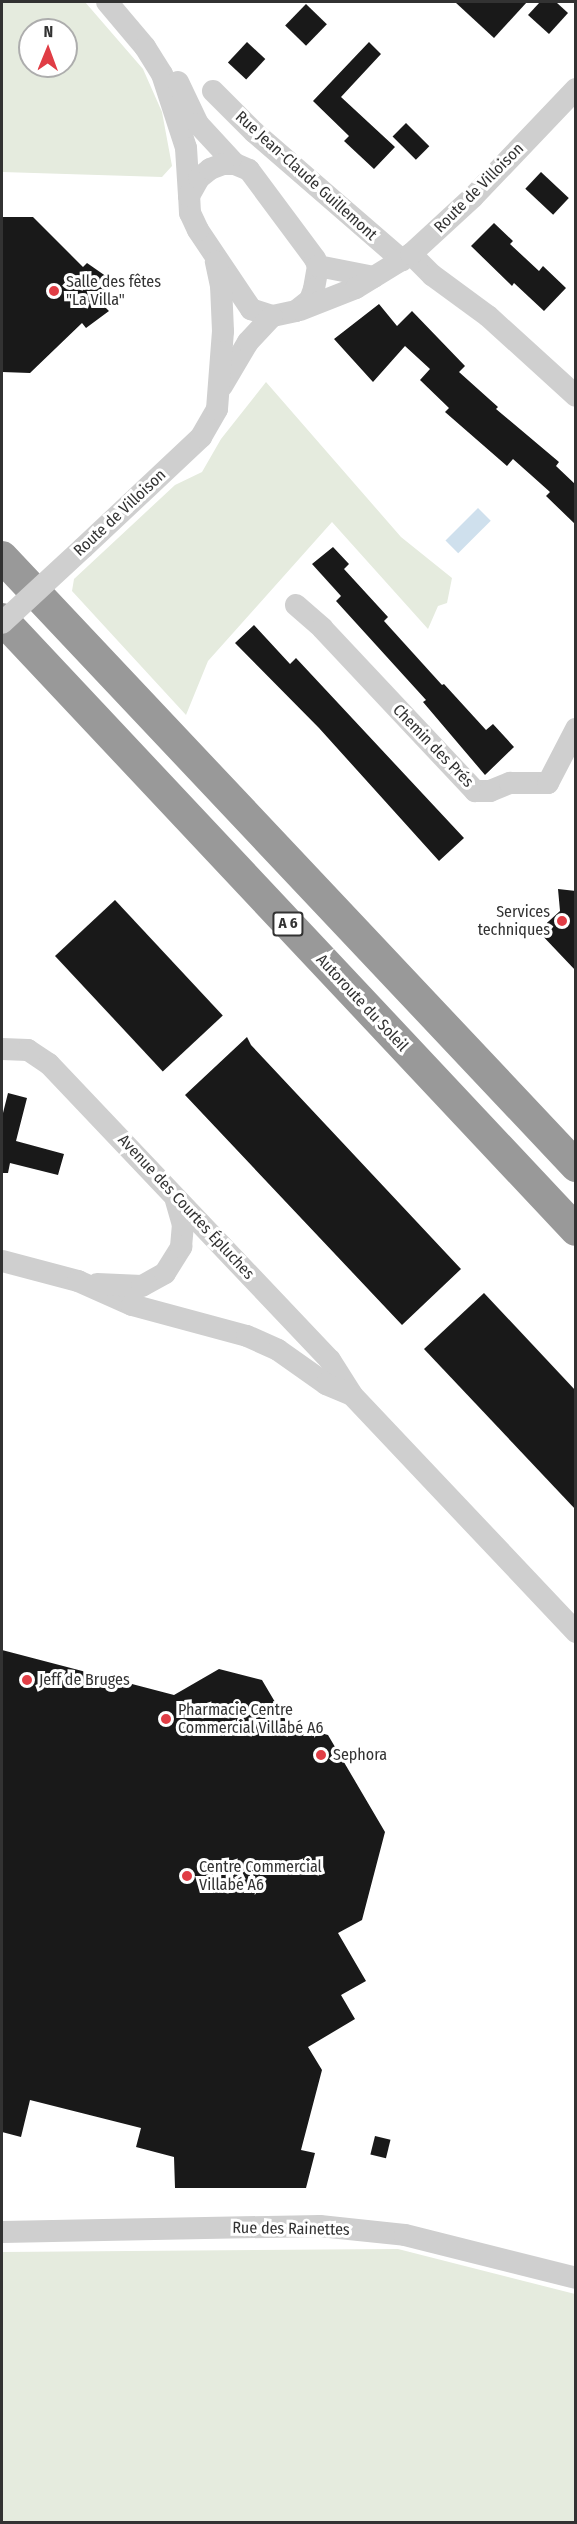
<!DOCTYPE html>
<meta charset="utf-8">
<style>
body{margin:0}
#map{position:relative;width:577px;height:2524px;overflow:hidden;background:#fff;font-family:"Fira Sans Condensed",sans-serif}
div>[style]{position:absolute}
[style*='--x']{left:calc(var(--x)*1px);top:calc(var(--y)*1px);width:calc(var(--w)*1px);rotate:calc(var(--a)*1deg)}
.green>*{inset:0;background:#e5ebde}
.water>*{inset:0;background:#cfe0ed;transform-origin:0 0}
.building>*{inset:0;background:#191919;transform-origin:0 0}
.minor>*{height:22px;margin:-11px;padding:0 11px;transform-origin:11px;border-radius:11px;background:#cfcfcf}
.highway>*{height:32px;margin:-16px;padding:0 16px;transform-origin:16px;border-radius:16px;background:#999}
.minor-bridge>*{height:22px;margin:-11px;padding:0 11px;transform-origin:11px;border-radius:11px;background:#cfcfcf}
.dots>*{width:16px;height:16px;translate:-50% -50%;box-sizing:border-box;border:3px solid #fff;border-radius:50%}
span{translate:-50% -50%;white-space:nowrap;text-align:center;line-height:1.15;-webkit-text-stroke:6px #fff;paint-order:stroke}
.shield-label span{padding:2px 4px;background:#fff;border:2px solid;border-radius:4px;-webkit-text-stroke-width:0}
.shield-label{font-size:15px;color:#323232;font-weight:700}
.street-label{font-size:16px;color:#323232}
.poi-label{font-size:16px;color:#323232}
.left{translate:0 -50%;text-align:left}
.right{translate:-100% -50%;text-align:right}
.frame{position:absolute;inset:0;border:3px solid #323232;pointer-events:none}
.north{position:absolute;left:18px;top:18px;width:60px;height:60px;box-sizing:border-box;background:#fff;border:2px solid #adadad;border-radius:50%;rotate:1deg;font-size:16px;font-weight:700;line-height:24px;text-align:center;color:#323232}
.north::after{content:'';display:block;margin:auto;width:21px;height:27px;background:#e03d45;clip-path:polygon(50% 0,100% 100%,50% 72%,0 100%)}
</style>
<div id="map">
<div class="green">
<i style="clip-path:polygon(evenodd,2px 2px,85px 2px,143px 69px,162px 112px,172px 166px,162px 177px,2px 172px,2px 2px,30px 30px,66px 30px,66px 66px,30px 66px,30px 30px)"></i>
<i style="clip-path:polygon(266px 382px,401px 537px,452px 578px,447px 603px,438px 606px,428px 629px,332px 522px,208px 661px,186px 715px,72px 591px,74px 579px,175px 485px,202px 472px,221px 439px)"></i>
<i style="clip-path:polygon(398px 2249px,575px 2294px,575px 2522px,2px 2522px,2px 2252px)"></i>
</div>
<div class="water">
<i style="left:478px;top:508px;width:18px;height:46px;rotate:45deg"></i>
</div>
<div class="building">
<i style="clip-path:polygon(455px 2px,527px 2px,494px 38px)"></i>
<i style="clip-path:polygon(540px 2px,556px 2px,568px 13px,549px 34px,528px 15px)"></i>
<i style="left:306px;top:4px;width:29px;height:30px;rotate:44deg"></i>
<i style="left:247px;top:42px;width:25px;height:28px;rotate:43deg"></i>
<i style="clip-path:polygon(369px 42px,381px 54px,341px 97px,395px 147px,374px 169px,344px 141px,349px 136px,313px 101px)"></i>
<i style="left:406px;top:123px;width:33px;height:19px;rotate:45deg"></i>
<i style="left:541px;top:172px;width:38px;height:23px;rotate:43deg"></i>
<i style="clip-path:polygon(2px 217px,33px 217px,83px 267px,87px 263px,110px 279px,102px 286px,110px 295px,102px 304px,109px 311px,86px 328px,82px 323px,30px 373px,2px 372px)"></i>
<i style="clip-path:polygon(494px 223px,513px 241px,510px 244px,539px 271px,543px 266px,566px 288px,544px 311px,514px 283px,512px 286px,471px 246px)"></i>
<i style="clip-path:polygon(379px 304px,397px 326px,412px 311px,465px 366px,459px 372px,498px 407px,496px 409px,559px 462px,556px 466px,576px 485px,576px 525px,546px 496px,550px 492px,513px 459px,507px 466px,445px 412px,449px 408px,420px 380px,430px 369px,405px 346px,373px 382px,334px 339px)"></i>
<i style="clip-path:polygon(333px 547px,349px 564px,344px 569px,388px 617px,384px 621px,442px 685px,444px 684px,486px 730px,493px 724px,514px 747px,485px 775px,423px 702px,426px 700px,336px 601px,341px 596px,312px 564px)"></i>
<i style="clip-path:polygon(254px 625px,290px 664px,296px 658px,464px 838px,439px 861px,319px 728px,235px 643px)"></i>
<i style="clip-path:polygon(558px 889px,576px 891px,576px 971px,538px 931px,560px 911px)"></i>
<i style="left:115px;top:900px;width:158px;height:82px;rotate:47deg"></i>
<i style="clip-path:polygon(247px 1037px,251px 1045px,461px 1269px,402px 1325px,185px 1095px)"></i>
<i style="clip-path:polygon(8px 1093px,27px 1098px,16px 1141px,64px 1154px,58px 1175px,10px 1163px,8px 1173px,2px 1173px,2px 1117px)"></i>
<i style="clip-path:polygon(484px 1293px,576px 1391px,576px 1510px,424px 1349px)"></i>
<i style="clip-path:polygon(2px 1650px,174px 1695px,219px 1669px,262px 1680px,288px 1724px,328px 1735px,385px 1832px,362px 1920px,338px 1933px,366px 1981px,341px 1995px,355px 2019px,308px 2047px,322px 2070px,301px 2150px,315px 2153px,306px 2188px,175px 2188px,174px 2157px,136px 2147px,141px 2128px,30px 2100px,21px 2137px,2px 2132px)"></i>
<i style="left:375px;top:2136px;width:16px;height:19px;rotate:14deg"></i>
</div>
<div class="minor">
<i style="--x:107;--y:2;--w:59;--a:49.8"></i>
<i style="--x:145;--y:47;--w:32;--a:58"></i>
<i style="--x:162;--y:74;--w:78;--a:72"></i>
<i style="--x:186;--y:148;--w:48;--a:86.4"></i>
<i style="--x:178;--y:82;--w:47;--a:64.5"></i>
<i style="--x:198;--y:124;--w:54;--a:47.2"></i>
<i style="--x:213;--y:91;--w:58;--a:45"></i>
<i style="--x:254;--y:132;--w:196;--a:40.9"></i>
<i style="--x:223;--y:164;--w:12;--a:0"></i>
<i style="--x:235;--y:164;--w:15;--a:23"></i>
<i style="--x:249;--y:170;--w:111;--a:53.4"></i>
<i style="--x:315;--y:259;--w:8;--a:67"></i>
<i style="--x:318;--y:266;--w:23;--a:100"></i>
<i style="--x:314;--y:289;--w:12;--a:110"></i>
<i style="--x:310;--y:300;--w:18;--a:142"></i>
<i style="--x:296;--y:311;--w:25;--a:168"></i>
<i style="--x:272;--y:316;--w:22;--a:-162"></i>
<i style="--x:251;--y:309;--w:95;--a:-123.9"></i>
<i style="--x:198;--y:230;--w:19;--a:-115"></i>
<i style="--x:190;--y:213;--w:17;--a:-93"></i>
<i style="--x:189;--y:196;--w:21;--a:-61"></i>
<i style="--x:199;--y:178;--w:14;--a:-39"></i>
<i style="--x:210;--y:169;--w:14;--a:-21"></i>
<i style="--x:411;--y:254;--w:30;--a:45"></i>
<i style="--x:432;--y:275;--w:69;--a:36.2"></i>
<i style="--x:488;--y:316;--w:119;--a:42.3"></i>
<i style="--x:318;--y:266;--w:57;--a:11.1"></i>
<i style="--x:300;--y:310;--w:60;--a:-21.4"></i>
<i style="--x:356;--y:288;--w:65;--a:-31.7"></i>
<i style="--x:411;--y:254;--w:84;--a:-42.6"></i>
<i style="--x:473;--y:197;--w:149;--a:-46.4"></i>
<i style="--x:222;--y:386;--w:51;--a:-59.4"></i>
<i style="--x:248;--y:342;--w:35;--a:-47"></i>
<i style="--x:83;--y:548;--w:162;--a:-43.2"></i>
<i style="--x:201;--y:437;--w:32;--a:-60"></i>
<i style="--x:217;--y:409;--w:78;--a:-85.6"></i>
<i style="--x:223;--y:331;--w:45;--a:-92.5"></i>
<i style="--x:221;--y:286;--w:25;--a:-102"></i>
<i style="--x:296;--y:605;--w:35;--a:41"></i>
<i style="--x:322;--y:628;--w:224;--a:46.8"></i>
<i style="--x:475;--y:791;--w:15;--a:0"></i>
<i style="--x:490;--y:791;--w:22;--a:-22"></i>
<i style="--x:510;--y:783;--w:38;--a:0"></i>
<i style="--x:548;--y:783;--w:61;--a:-62.6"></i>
<i style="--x:2;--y:1049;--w:26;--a:2"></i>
<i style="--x:28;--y:1050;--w:25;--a:34"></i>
<i style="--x:49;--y:1064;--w:408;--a:46.5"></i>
<i style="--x:330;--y:1360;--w:41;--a:57.8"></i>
<i style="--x:352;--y:1395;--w:326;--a:46.6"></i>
<i style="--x:2;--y:1261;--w:79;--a:14.7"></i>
<i style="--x:78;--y:1281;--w:59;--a:24"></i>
<i style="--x:132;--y:1305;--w:119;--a:15.1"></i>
<i style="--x:247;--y:1336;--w:34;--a:24"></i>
<i style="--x:278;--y:1350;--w:59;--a:35.3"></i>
<i style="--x:326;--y:1384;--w:28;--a:23"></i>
<i style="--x:97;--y:1284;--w:45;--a:2.5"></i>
<i style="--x:142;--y:1286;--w:26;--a:-29"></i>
<i style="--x:165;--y:1273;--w:31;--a:-58"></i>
<i style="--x:181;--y:1247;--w:22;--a:-85"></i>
<i style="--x:183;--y:1225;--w:26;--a:-106"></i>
<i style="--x:2;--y:2232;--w:318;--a:-1.1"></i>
<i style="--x:320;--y:2226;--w:85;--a:6"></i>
<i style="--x:405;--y:2235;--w:176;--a:14.1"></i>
</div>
<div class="highway">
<i style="--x:2;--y:557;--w:837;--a:46.69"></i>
<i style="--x:2;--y:619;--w:838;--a:46.79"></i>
</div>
<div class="minor-bridge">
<i style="--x:2;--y:623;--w:110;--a:-42.8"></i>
</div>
<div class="dots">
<i style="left:54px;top:291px;background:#e03d45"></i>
<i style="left:562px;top:921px;background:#e03d45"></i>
<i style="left:27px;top:1680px;background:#e03d45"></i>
<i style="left:166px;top:1719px;background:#e03d45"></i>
<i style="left:321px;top:1755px;background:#e03d45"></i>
<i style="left:187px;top:1876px;background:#e03d45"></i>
</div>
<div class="shield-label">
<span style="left:288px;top:924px">A 6</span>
</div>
<div class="street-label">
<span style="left:306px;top:176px;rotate:42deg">Rue Jean-Claude Guillemont</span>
<span style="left:479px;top:188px;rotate:-45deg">Route de Villoison</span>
<span style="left:120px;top:513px;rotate:-43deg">Route de Villoison</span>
<span style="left:433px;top:746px;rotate:46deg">Chemin des Prés</span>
<span style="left:362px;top:1003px;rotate:47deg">Autoroute du Soleil</span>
<span style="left:186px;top:1207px;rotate:47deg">Avenue des Courtes Épluches</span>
<span style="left:291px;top:2229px;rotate:1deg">Rue des Rainettes</span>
</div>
<div class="poi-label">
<span class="left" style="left:66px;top:291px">Salle des fêtes<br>"La Villa"</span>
<span class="right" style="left:550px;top:921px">Services<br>techniques</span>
<span class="left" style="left:39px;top:1680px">Jeff de Bruges</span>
<span class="left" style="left:178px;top:1719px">Pharmacie Centre<br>Commercial Villabé A6</span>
<span class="left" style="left:333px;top:1755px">Sephora</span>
<span class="left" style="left:199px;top:1876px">Centre Commercial<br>Villabé A6</span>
</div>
<div class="frame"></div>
<div class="north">N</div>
</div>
